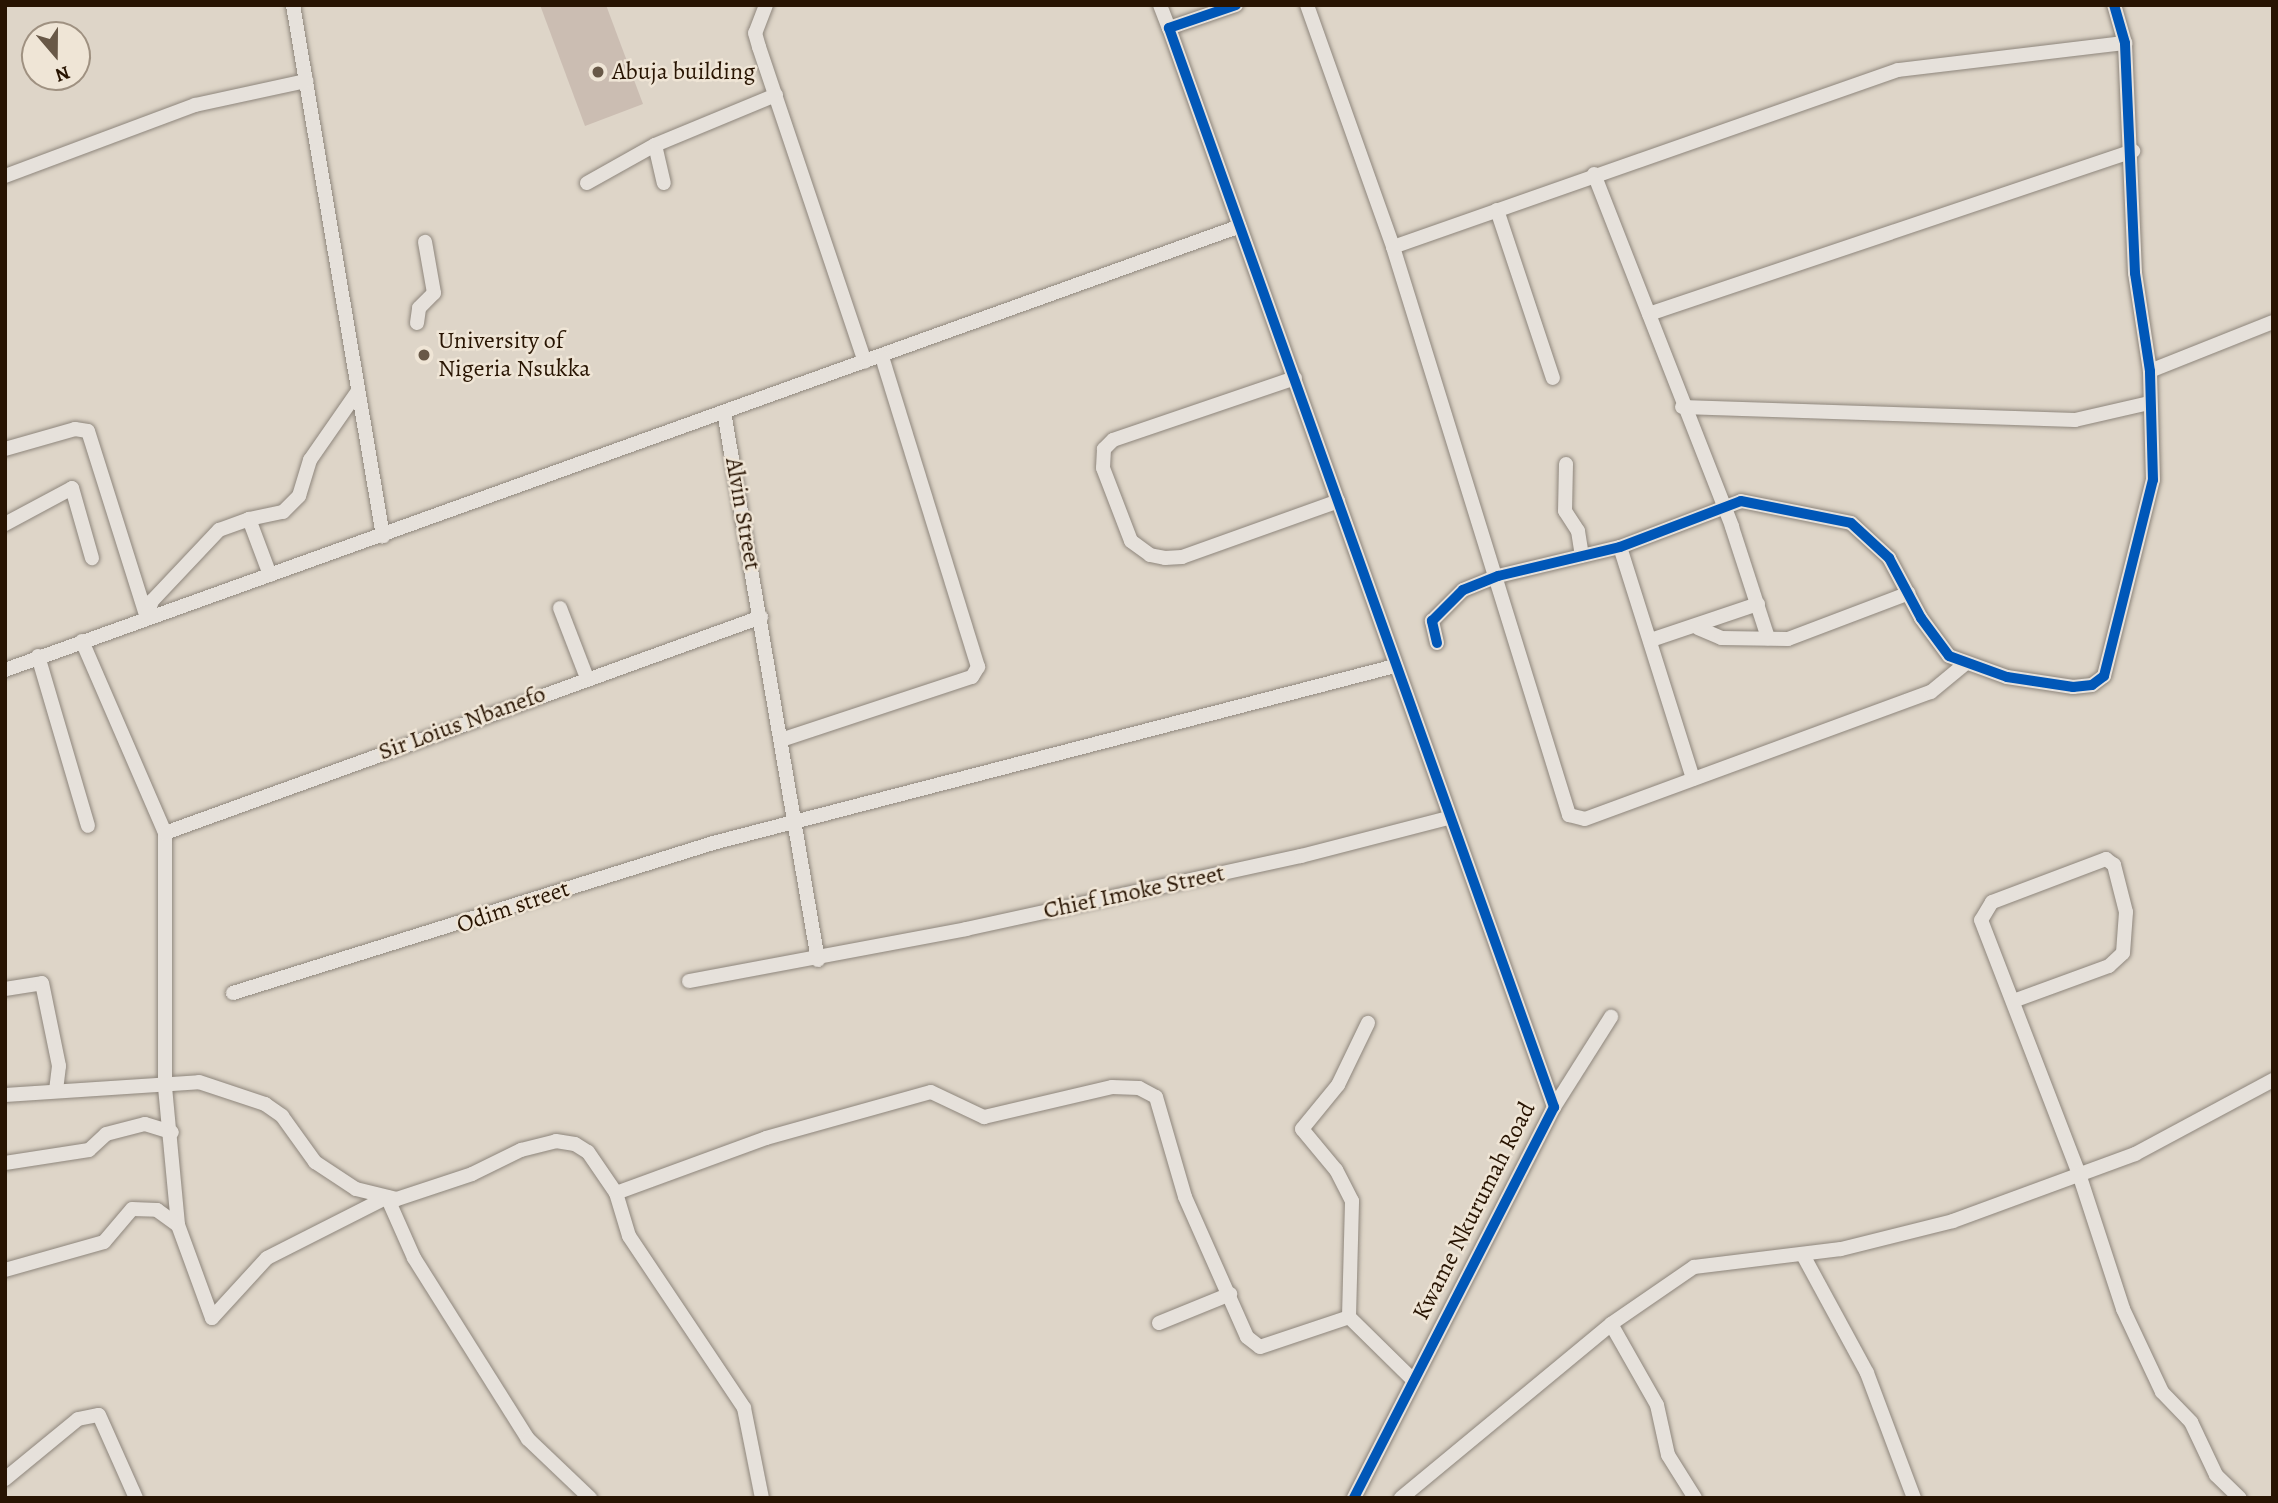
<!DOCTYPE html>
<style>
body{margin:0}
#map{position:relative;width:2278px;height:1503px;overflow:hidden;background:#ded5c8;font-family:Alegreya,serif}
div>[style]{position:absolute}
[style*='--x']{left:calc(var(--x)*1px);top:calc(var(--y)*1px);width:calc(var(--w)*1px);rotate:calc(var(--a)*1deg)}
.building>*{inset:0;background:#cbbdb2}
.roads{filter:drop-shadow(0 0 2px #8e867c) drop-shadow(0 0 2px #8e867c)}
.minor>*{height:14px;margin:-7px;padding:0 7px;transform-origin:7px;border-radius:7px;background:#e6e1db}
.cycleway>*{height:10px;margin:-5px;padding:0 5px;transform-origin:5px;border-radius:5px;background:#0057b8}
.dots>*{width:19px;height:19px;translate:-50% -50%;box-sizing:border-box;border:4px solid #efe5d6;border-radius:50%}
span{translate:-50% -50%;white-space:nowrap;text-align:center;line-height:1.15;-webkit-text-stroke:5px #efe5d6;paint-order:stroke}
.poi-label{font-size:24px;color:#281402}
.left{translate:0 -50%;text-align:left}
.street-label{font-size:24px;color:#281402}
.frame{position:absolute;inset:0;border:7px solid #281402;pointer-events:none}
.north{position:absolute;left:21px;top:21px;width:70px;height:70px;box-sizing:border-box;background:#efe5d6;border:2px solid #9f9181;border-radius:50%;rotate:160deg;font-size:19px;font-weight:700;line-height:28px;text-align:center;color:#281402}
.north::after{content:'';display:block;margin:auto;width:24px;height:32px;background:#685847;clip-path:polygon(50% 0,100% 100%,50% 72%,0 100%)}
</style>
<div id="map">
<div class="building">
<i style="clip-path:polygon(540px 5px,606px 5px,643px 104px,585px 126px)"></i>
</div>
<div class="roads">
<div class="minor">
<i style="--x:293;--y:5;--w:539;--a:80.38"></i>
<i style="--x:766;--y:5;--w:30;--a:111"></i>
<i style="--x:755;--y:33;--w:15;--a:74"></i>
<i style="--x:759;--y:47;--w:332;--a:71.4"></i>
<i style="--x:1160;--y:5;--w:25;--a:69"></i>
<i style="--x:1236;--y:5;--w:71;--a:161.1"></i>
<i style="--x:1169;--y:28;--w:1146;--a:70.36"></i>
<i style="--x:1554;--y:1107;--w:439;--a:117.1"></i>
<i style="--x:1307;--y:5;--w:257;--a:70.4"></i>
<i style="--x:1393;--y:247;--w:595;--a:72.78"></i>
<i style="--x:1569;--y:815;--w:16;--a:14"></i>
<i style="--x:1585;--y:819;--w:369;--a:-20.2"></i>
<i style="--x:1931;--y:692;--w:45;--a:-39.6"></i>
<i style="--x:655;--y:145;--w:131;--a:-22.5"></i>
<i style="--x:1594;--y:174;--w:379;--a:68.6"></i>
<i style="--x:1732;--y:527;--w:117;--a:72"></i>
<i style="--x:5;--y:176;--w:203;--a:-20.5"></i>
<i style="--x:195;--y:105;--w:114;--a:-12.2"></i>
<i style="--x:587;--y:183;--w:78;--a:-29.2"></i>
<i style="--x:655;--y:145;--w:39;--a:77"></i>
<i style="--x:1497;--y:210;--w:177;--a:71.6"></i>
<i style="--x:1393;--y:247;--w:535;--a:-19.32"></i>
<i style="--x:1898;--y:70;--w:229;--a:-6.8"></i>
<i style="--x:1649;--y:314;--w:511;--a:-18.61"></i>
<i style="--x:417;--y:323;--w:15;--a:-82"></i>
<i style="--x:419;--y:308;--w:21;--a:-45"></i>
<i style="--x:434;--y:293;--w:52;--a:-100"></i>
<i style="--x:2150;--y:371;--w:132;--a:-21.7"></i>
<i style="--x:1295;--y:378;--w:192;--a:161.2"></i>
<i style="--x:1113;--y:440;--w:13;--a:135"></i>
<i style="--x:1104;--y:449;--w:19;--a:93"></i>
<i style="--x:1103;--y:468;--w:78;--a:69"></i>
<i style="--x:1131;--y:541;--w:24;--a:36"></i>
<i style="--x:1150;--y:555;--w:15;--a:11"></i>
<i style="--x:1165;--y:558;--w:17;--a:-3"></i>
<i style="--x:1182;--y:557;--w:166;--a:-19.7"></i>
<i style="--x:1682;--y:407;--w:393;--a:1.9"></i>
<i style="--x:2075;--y:420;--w:76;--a:-12.9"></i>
<i style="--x:724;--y:412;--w:556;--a:80.27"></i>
<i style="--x:5;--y:449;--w:73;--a:-15.9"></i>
<i style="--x:75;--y:429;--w:13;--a:9"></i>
<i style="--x:88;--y:431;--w:196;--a:72.5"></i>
<i style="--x:1566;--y:464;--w:47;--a:91.2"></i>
<i style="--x:1565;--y:511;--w:24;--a:57"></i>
<i style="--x:1578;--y:531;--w:25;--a:81"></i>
<i style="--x:5;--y:524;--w:76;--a:-28.2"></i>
<i style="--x:72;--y:488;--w:73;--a:74.1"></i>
<i style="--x:1620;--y:547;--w:243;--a:72.5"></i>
<i style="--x:270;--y:575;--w:60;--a:-110.6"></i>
<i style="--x:249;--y:519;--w:35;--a:-12"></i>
<i style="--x:283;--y:512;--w:23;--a:-45"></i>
<i style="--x:299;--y:496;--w:38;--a:-73"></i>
<i style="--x:310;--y:460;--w:84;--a:-55.2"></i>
<i style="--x:560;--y:608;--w:75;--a:68.9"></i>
<i style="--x:147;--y:617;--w:17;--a:-73"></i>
<i style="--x:152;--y:601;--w:98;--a:-46.7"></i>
<i style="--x:219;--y:530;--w:32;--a:-20"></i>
<i style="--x:1698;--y:628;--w:25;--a:23"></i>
<i style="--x:1721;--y:638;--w:67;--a:0.9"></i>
<i style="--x:1788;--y:639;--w:129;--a:-20.8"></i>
<i style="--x:1651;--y:640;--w:113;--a:-18.6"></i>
<i style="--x:82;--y:641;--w:209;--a:66.6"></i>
<i style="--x:165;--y:833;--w:254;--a:90"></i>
<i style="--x:165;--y:1087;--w:139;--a:84.6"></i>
<i style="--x:178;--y:1225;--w:99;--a:69.9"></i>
<i style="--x:212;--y:1318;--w:81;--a:-47.5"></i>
<i style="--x:267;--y:1258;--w:135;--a:-26.9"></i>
<i style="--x:387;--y:1197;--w:67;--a:66.1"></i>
<i style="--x:414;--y:1258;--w:214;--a:57.8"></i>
<i style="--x:528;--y:1439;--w:86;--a:43.6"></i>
<i style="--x:1437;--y:643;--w:23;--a:-103"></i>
<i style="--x:1432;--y:621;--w:44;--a:-45"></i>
<i style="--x:1463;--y:590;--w:38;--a:-22"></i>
<i style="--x:1498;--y:576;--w:125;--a:-13.4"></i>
<i style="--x:1620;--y:547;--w:129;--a:-20.8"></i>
<i style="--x:1741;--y:501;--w:112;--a:11.3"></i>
<i style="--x:1851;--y:523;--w:52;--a:42.6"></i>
<i style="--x:1889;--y:558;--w:68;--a:61.9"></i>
<i style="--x:1921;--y:618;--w:47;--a:53.6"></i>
<i style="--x:1949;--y:656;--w:62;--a:19.9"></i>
<i style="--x:2007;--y:677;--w:67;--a:8.6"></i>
<i style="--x:2073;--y:687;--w:19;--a:-6"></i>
<i style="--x:2092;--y:685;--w:15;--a:-37"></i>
<i style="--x:2104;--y:676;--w:202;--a:-76"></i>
<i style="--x:2153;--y:480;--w:109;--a:-91.6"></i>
<i style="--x:2150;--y:371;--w:99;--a:-98.7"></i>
<i style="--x:2135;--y:273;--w:230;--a:-92.5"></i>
<i style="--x:2125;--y:43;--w:40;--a:-106"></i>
<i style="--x:38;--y:656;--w:177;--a:73.6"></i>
<i style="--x:5;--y:670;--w:1312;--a:-19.77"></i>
<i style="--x:781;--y:740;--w:201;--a:-18.3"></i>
<i style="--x:972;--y:677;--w:12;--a:-59"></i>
<i style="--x:978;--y:667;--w:325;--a:-107.2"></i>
<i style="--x:165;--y:833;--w:634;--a:-19.92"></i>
<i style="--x:689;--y:981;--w:282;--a:-10.6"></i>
<i style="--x:966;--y:929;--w:343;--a:-12.3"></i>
<i style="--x:1301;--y:856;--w:152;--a:-14.5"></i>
<i style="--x:5;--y:989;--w:37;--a:-9"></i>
<i style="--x:42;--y:983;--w:85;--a:78.4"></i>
<i style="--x:59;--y:1066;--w:24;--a:97"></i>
<i style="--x:233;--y:993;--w:503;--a:-17.35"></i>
<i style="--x:713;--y:843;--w:705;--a:-14.55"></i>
<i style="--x:2016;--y:1000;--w:99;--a:-20.1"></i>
<i style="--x:2109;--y:966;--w:19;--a:-43"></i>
<i style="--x:2123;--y:953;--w:41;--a:-85.8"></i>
<i style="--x:2126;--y:912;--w:49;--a:-104.3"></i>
<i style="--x:2114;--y:865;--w:10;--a:-143"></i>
<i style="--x:2106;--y:859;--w:122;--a:159.3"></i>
<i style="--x:1992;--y:902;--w:21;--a:121"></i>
<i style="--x:1981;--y:920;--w:272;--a:68.9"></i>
<i style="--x:2079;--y:1174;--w:142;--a:71.9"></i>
<i style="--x:2123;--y:1309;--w:92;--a:64.8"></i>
<i style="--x:2162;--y:1392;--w:42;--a:46"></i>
<i style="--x:2191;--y:1422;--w:59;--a:64.7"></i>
<i style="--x:2216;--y:1475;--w:33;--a:44"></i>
<i style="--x:5;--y:1095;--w:194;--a:-3.8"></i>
<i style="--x:199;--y:1082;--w:70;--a:18.4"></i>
<i style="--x:265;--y:1104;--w:21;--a:35"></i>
<i style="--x:282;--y:1116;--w:57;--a:54.3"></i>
<i style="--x:315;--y:1162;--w:49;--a:33.4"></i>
<i style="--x:356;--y:1189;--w:42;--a:13.7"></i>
<i style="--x:397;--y:1199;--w:79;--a:-18.4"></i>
<i style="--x:472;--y:1174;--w:55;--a:-26.1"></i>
<i style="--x:521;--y:1150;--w:36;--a:-14"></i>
<i style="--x:556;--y:1141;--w:19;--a:9"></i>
<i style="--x:575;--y:1144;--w:15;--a:32"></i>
<i style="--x:588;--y:1152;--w:50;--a:55.7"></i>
<i style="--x:616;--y:1193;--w:45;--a:73.2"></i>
<i style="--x:629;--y:1236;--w:207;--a:56.2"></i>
<i style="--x:744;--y:1408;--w:92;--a:78.7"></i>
<i style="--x:1554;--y:1107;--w:107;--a:-57.7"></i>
<i style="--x:5;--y:1163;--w:85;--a:-8.8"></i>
<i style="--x:89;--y:1150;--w:23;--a:-43"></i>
<i style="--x:106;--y:1134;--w:40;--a:-14.4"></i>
<i style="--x:145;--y:1124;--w:28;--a:17"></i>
<i style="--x:616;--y:1193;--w:160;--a:-20.1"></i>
<i style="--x:766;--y:1138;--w:171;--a:-15.6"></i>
<i style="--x:931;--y:1092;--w:59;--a:25.3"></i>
<i style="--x:984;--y:1117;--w:131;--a:-13.2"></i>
<i style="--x:1112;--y:1087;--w:27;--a:2"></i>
<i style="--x:1139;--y:1088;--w:19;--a:28"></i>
<i style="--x:1156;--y:1097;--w:104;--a:73.8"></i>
<i style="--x:1185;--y:1197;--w:153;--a:66.1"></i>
<i style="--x:1247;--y:1337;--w:16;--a:38"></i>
<i style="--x:1260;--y:1347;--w:94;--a:-18.6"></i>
<i style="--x:1349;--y:1317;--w:87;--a:44.5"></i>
<i style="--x:1803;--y:1255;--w:134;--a:61.5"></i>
<i style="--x:1867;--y:1373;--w:134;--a:69.4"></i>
<i style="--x:5;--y:1270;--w:103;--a:-15.8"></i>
<i style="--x:104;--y:1242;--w:43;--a:-49.7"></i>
<i style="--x:132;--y:1209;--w:25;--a:2"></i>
<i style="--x:157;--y:1210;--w:26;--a:36"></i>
<i style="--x:1349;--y:1317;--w:116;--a:-88.5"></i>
<i style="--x:1352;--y:1201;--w:35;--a:-117"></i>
<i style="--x:1336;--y:1170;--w:53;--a:-129.7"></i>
<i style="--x:1302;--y:1129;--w:57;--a:-50.7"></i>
<i style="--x:1338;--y:1085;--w:69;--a:-64.2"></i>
<i style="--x:1159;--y:1323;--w:77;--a:-22.2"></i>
<i style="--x:1611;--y:1324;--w:93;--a:60.4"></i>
<i style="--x:1657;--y:1405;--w:51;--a:77.6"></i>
<i style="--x:1668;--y:1455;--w:51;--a:57.9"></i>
<i style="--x:5;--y:1479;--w:94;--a:-39.4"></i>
<i style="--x:78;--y:1419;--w:21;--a:-11"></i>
<i style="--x:99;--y:1415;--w:91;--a:66"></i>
<i style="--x:1401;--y:1498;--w:273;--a:-39.6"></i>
<i style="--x:1611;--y:1324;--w:101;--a:-34.5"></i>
<i style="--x:1694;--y:1267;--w:148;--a:-7"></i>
<i style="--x:1841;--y:1249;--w:115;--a:-14"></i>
<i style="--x:1953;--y:1221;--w:194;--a:-20.2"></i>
<i style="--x:2135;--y:1154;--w:157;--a:-28.2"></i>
</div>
</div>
<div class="cycleway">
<i style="--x:1236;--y:5;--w:71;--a:161.1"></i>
<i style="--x:1169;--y:28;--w:1146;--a:70.36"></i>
<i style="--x:1554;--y:1107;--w:439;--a:117.1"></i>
<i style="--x:1437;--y:643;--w:23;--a:-103"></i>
<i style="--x:1432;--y:621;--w:44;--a:-45"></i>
<i style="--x:1463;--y:590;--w:38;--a:-22"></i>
<i style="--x:1498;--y:576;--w:125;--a:-13.4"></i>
<i style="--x:1620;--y:547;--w:129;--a:-20.8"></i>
<i style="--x:1741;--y:501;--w:112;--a:11.3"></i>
<i style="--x:1851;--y:523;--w:52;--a:42.6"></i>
<i style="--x:1889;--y:558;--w:68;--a:61.9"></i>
<i style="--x:1921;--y:618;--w:47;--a:53.6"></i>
<i style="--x:1949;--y:656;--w:62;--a:19.9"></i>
<i style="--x:2007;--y:677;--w:67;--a:8.6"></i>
<i style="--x:2073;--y:687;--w:19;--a:-6"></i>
<i style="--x:2092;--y:685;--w:15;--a:-37"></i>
<i style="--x:2104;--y:676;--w:202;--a:-76"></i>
<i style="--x:2153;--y:480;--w:109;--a:-91.6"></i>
<i style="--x:2150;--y:371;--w:99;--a:-98.7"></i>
<i style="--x:2135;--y:273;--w:230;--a:-92.5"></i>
<i style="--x:2125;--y:43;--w:40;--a:-106"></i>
</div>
<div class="dots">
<i style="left:598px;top:72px;background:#685847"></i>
<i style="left:424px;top:355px;background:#685847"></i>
</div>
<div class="poi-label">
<span class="left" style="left:612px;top:72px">Abuja building</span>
<span class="left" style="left:438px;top:355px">University of<br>Nigeria Nsukka</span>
</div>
<div class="street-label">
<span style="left:743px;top:514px;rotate:80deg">Alvin Street</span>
<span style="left:462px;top:723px;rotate:-20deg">Sir Loius Nbanefo</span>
<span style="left:1134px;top:892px;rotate:-12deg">Chief Imoke Street</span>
<span style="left:513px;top:907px;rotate:-19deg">Odim street</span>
<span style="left:1474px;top:1211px;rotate:-63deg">Kwame Nkurumah Road</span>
</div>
<div class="frame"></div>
<div class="north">N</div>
</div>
